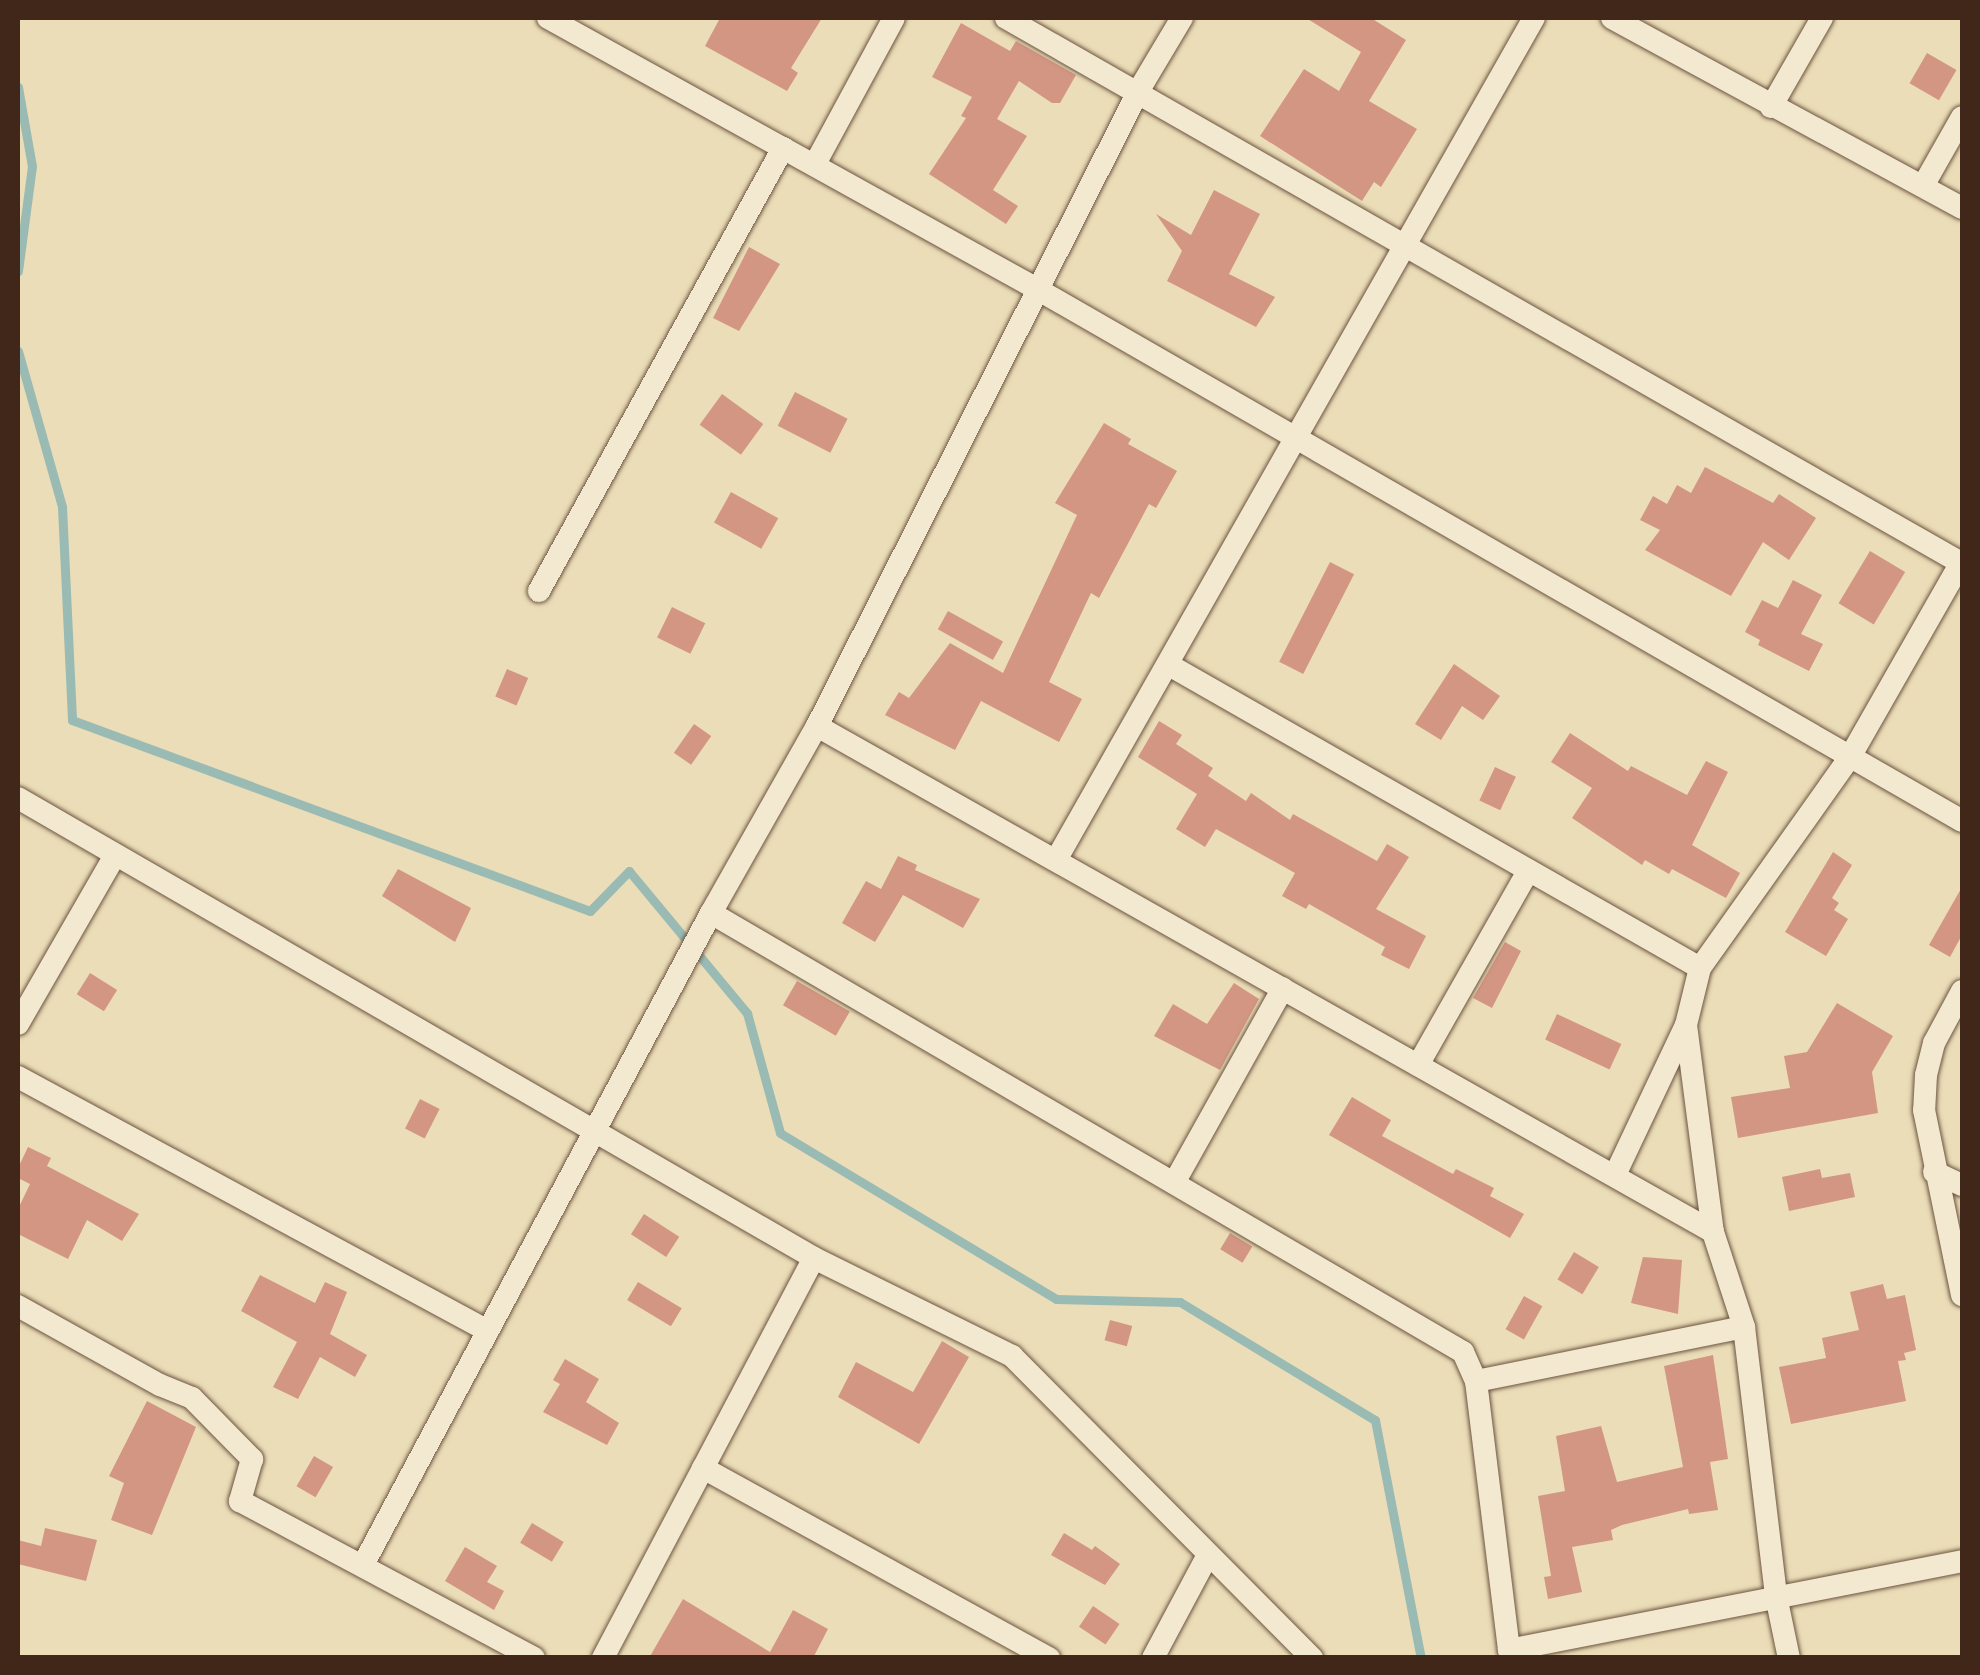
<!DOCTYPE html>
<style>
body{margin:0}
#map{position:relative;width:1980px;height:1675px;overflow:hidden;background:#ebddb7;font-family:Vollkorn,serif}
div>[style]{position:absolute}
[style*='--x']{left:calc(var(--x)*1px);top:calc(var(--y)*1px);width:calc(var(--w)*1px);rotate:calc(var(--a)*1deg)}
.stream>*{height:9px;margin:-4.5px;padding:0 4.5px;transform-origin:4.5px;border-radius:4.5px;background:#99bbb4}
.building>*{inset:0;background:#d39683;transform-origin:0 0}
.roads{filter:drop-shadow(0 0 2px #6c5441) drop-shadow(0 0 2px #6c5441)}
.street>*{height:22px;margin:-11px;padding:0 11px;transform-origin:11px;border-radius:11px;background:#f2e9d0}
span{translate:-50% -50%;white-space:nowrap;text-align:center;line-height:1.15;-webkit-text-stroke:8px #f2e9d0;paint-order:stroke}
.frame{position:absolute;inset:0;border:20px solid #41261a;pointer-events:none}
</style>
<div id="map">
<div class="stream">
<i style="--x:18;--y:87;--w:80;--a:80"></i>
<i style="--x:32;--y:166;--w:106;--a:97.6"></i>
<i style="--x:18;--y:351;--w:162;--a:74.2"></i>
<i style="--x:62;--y:507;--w:213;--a:87.3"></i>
<i style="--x:72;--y:720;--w:552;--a:20.24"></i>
<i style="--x:590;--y:911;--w:56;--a:-45.7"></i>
<i style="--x:629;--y:871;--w:185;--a:50.3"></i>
<i style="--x:747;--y:1013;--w:124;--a:74.6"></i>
<i style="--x:780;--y:1133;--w:322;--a:31"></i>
<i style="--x:1056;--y:1299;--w:124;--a:1.4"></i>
<i style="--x:1180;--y:1302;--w:228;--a:31.2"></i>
<i style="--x:1375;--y:1420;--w:242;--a:79.1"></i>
</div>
<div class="building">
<i style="clip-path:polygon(720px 18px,822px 18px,791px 68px,798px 73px,787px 91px,705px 46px)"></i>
<i style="clip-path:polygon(1306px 18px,1371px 18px,1406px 40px,1369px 101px,1417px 129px,1381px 187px,1374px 182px,1362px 201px,1260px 136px,1304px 69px,1339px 91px,1361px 52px)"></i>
<i style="clip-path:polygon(961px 23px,1010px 51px,1016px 41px,1076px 75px,1060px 103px,1052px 103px,1019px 81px,997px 119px,1027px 136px,993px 190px,1018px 206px,1006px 224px,929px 174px,966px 118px,961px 116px,972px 97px,932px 77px)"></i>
<i style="left:1927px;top:53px;width:34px;height:35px;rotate:30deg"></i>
<i style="clip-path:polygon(1214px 190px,1260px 214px,1229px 274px,1275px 297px,1256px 327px,1167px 281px,1182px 251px,1156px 214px,1191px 235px)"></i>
<i style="clip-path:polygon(749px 247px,780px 264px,739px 331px,713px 318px)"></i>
<i style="left:795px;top:392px;width:59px;height:38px;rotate:27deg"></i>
<i style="left:722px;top:394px;width:51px;height:38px;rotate:36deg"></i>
<i style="clip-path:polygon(1104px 423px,1131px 439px,1128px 444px,1177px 471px,1156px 508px,1149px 504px,1099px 598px,1091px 593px,1049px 682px,1082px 699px,1059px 742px,981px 701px,955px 750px,885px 715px,899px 692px,909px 698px,950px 643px,1003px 673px,1077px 515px,1055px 503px)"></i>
<i style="clip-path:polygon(1705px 467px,1773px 503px,1779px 494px,1816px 518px,1789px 560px,1763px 542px,1731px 596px,1645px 550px,1660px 530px,1640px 520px,1653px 496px,1667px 504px,1677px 485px,1691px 493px)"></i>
<i style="left:731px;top:492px;width:54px;height:35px;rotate:29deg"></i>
<i style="left:1870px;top:551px;width:41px;height:61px;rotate:31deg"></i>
<i style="left:1330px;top:562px;width:27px;height:112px;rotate:27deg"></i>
<i style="clip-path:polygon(1793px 580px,1822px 595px,1801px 634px,1823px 644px,1809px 671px,1758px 645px,1760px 640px,1745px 632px,1762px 600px,1778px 608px)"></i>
<i style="left:672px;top:607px;width:37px;height:34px;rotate:26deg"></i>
<i style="left:948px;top:611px;width:63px;height:21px;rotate:29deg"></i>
<i style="clip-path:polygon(1454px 664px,1500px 696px,1483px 720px,1462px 706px,1441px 740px,1415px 724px)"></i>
<i style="left:507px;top:669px;width:23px;height:30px;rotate:23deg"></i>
<i style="clip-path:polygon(1159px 721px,1182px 735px,1176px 744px,1213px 768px,1208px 776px,1246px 801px,1251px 793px,1290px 820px,1293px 814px,1377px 861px,1387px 844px,1409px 857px,1376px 909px,1426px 936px,1409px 969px,1381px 955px,1385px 947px,1309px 904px,1306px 909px,1282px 896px,1295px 873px,1216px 829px,1205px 847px,1176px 829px,1197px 794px,1138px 757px)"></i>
<i style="left:694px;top:724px;width:21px;height:35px;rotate:35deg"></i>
<i style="clip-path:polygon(1570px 733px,1628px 771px,1631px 766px,1687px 795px,1706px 761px,1728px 772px,1692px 845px,1740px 873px,1726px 898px,1672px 869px,1669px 874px,1645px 860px,1642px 865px,1572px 818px,1592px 788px,1551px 762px)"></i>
<i style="left:1495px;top:767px;width:23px;height:37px;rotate:25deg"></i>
<i style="clip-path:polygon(1833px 852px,1852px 865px,1832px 898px,1839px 903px,1834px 910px,1848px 919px,1826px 956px,1785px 932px)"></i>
<i style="clip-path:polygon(898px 856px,917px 865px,915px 870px,980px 899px,963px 928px,903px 895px,875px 942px,842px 923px,866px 881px,881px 889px)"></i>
<i style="clip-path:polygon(398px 869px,471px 908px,455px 942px,382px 896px)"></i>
<i style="clip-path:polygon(1962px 887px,1962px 935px,1950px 957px,1929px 945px)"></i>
<i style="clip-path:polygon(1505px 942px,1521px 951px,1492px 1008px,1473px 998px)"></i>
<i style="left:90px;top:973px;width:32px;height:25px;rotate:32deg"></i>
<i style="left:797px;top:981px;width:61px;height:28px;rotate:30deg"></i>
<i style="clip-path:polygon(1234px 983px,1259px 999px,1220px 1070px,1154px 1036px,1173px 1004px,1207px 1024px)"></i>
<i style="clip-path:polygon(1837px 1003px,1893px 1036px,1872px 1072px,1878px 1113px,1738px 1138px,1731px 1097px,1790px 1088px,1784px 1056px,1807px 1052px)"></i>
<i style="left:1557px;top:1014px;width:71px;height:28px;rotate:25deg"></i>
<i style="clip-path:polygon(1352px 1097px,1391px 1120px,1382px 1136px,1453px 1174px,1456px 1169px,1494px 1188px,1490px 1196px,1524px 1214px,1510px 1238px,1329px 1135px)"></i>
<i style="left:420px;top:1099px;width:22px;height:33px;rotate:27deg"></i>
<i style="clip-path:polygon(28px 1147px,51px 1158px,47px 1166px,139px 1214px,122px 1241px,87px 1220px,68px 1259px,18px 1234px,18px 1209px,30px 1184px,18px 1178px,18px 1168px)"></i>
<i style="clip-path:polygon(1820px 1169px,1822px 1178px,1850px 1173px,1855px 1197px,1789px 1211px,1782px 1177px)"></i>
<i style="left:644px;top:1214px;width:42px;height:24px;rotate:33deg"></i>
<i style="left:1230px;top:1233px;width:26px;height:19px;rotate:31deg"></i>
<i style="left:1574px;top:1252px;width:29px;height:32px;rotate:31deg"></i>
<i style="clip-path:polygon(1643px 1257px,1682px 1260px,1678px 1314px,1631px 1303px)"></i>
<i style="clip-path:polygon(260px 1275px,315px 1303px,325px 1282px,347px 1292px,330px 1334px,367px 1355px,355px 1377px,320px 1357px,298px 1399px,273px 1387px,297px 1342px,241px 1311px)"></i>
<i style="left:638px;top:1282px;width:51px;height:21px;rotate:31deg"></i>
<i style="clip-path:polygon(1883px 1284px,1887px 1299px,1905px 1295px,1916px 1350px,1904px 1353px,1906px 1360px,1898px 1361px,1906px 1401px,1791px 1424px,1779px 1367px,1826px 1358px,1822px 1338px,1859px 1330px,1850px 1292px)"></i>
<i style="left:1524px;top:1296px;width:21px;height:38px;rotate:29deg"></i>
<i style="left:1110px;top:1320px;width:23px;height:21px;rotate:15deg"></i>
<i style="clip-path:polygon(942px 1341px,969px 1357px,919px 1444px,838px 1397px,856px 1362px,913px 1392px)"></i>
<i style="clip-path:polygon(1713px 1355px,1728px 1459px,1710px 1462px,1718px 1510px,1689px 1514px,1688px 1509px,1622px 1525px,1611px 1530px,1613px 1540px,1572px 1547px,1582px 1592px,1548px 1599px,1544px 1577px,1551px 1576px,1538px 1496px,1565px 1491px,1556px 1436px,1601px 1426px,1617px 1482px,1683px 1467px,1664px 1366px)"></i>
<i style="clip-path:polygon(565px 1359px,599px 1379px,586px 1402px,619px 1423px,607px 1445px,543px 1412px,560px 1384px,553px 1380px)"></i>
<i style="clip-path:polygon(147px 1401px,196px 1427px,152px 1535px,111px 1520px,124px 1483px,109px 1476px)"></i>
<i style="left:314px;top:1456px;width:22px;height:35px;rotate:30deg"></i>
<i style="left:532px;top:1523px;width:37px;height:23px;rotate:31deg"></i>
<i style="clip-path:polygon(45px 1528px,97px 1540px,86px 1581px,18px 1564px,18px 1540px,41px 1546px)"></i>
<i style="clip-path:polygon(1064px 1533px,1092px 1550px,1095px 1546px,1120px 1564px,1105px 1585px,1051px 1555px)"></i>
<i style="clip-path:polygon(465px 1547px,497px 1566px,487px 1582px,504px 1591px,494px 1610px,445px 1581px)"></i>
<i style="clip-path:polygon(683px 1599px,770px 1652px,793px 1610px,828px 1629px,813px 1658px,649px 1658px)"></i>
<i style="left:1093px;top:1606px;width:32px;height:25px;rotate:34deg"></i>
</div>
<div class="roads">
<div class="street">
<i style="--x:548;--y:18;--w:559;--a:28.99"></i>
<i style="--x:1037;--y:289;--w:1067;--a:29.9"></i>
<i style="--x:1006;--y:18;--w:1100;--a:29.71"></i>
<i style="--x:1612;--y:18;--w:398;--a:28.5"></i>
<i style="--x:1771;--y:107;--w:103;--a:-60.2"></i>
<i style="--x:815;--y:164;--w:166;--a:-61.6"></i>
<i style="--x:1923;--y:186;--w:79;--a:-60.5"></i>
<i style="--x:539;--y:591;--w:506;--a:-61.15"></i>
<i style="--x:1169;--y:665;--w:611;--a:29.71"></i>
<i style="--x:1700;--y:968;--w:259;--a:-54.6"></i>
<i style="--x:1850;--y:757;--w:226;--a:-60.3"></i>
<i style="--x:817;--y:726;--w:1029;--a:29.45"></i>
<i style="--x:18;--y:798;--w:919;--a:30.02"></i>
<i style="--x:814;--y:1258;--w:221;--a:26.3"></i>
<i style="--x:1012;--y:1356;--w:426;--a:45.2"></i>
<i style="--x:1056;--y:860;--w:968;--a:-60.42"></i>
<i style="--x:711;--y:913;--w:871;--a:30.28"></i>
<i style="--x:1463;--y:1352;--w:32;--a:66"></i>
<i style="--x:1476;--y:1381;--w:271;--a:83"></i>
<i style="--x:1509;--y:1650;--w:462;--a:-11.1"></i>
<i style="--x:1962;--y:991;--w:59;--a:118.3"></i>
<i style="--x:1934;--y:1043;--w:33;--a:104"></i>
<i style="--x:1926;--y:1075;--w:35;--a:93"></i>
<i style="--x:1924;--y:1110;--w:189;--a:78.4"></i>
<i style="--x:18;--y:1024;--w:195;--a:-60.1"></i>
<i style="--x:1686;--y:1025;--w:209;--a:82.6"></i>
<i style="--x:1713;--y:1232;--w:100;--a:71.9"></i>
<i style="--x:1744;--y:1327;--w:271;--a:83.2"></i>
<i style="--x:1776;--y:1596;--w:63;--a:78.2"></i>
<i style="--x:1418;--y:1065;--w:223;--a:-60.4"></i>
<i style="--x:18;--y:1077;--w:534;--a:28.39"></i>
<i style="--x:1934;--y:1172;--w:31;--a:25"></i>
<i style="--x:1615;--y:1175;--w:166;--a:-64.7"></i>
<i style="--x:1686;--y:1025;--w:59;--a:-76.2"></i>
<i style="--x:1174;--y:1183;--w:223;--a:-60.8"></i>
<i style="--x:18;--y:1306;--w:162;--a:29.1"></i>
<i style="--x:160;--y:1385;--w:35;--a:22"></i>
<i style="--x:192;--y:1398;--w:86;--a:45.5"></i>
<i style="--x:252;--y:1459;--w:44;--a:105.9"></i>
<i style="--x:240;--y:1501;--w:333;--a:28.1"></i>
<i style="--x:1476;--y:1381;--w:273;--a:-11.4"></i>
<i style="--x:703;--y:1468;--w:395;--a:28.8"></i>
<i style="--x:363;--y:1565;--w:739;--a:-61.91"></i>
<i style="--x:711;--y:913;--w:215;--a:-60.5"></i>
<i style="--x:817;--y:726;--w:713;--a:-63.15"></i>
<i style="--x:1139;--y:90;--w:84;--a:-59.2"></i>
<i style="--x:603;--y:1658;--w:452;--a:-62.2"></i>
<i style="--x:1153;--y:1658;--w:115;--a:-61.9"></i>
</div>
</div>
<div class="frame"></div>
</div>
